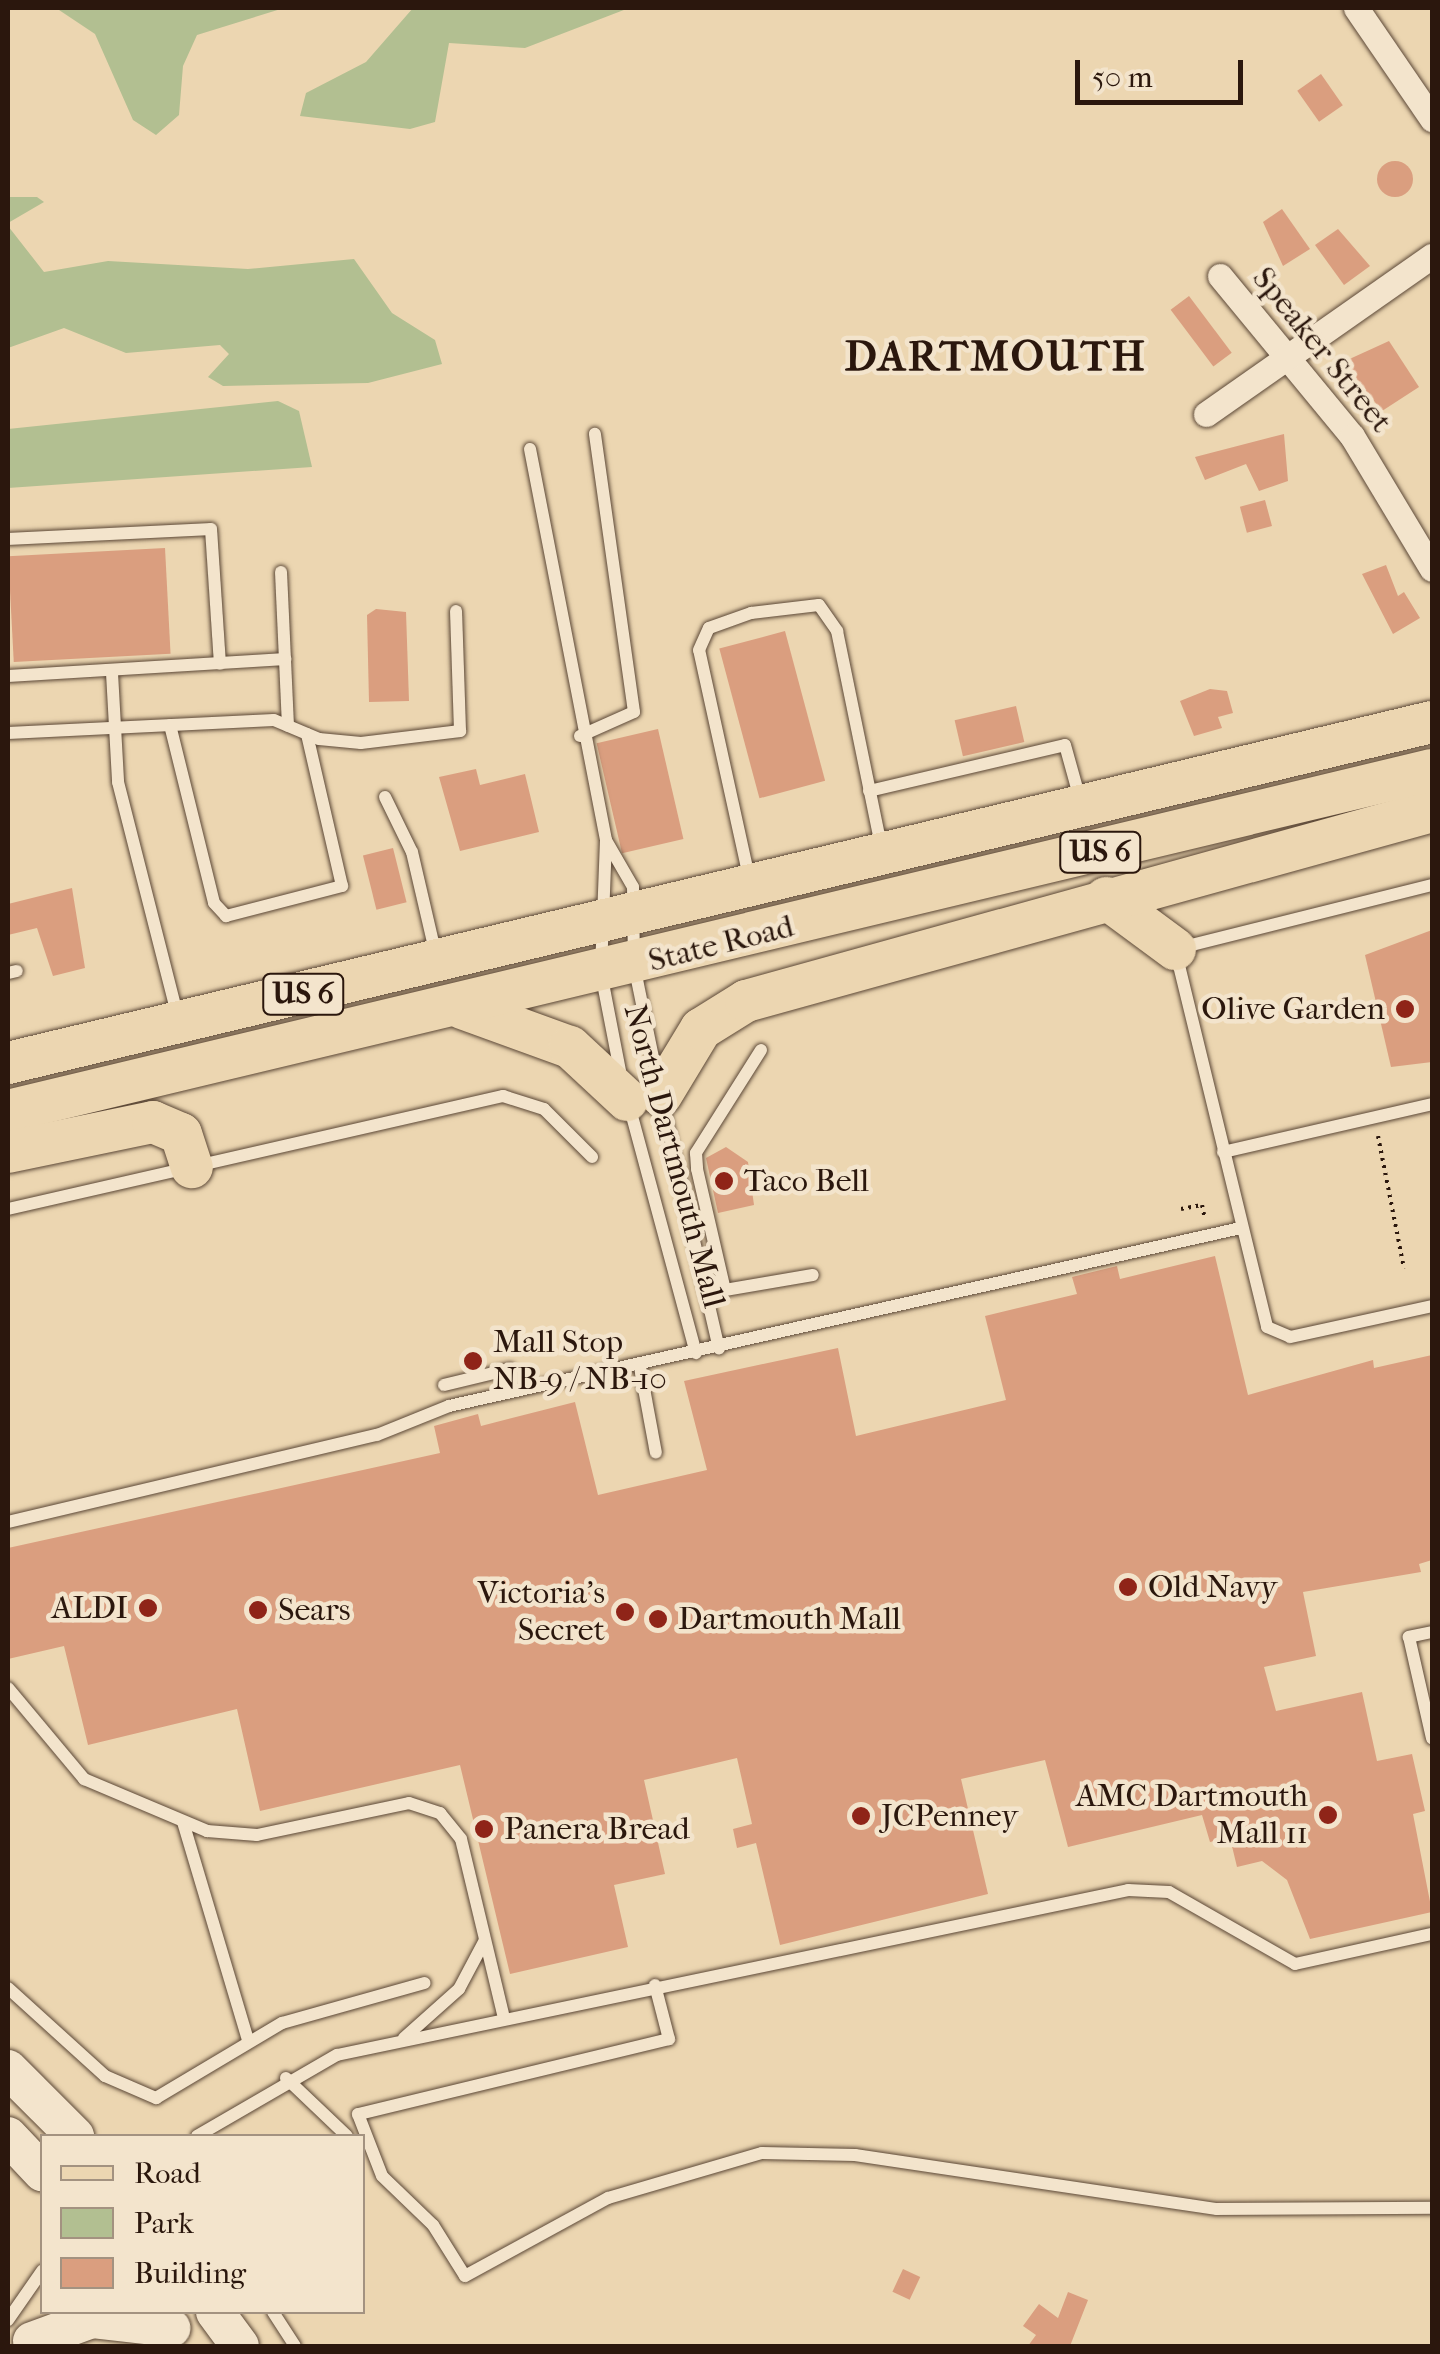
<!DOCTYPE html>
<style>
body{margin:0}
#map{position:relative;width:1440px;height:2354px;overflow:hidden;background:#ecd6b1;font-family:"IM FELL French Canon",serif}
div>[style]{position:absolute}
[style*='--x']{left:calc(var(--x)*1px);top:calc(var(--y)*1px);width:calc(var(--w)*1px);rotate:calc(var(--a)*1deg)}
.green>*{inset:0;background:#b2bf91}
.building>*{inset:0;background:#da9e7f;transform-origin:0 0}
.round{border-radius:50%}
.path>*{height:4px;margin-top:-2px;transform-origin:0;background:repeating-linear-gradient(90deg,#2b170d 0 2.5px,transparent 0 7.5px)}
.roads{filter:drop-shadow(0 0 2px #5b4736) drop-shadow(0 0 2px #5b4736)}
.service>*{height:12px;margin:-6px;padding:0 6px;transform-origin:6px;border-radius:6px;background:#f3e4cc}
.minor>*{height:25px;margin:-12.5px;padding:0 12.5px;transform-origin:12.5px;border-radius:12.5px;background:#f3e4cc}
.secondary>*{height:38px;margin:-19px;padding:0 19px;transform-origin:19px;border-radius:19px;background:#f3e4cc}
.primary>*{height:42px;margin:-21px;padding:0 21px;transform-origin:21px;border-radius:21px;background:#ecd6b1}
.dots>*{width:28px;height:28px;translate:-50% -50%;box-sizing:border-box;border:5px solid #f3e4cc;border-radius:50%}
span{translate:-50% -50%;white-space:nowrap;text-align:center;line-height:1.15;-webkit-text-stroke:9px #f3e4cc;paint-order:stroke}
.shield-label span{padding:2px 8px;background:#f3e4cc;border:2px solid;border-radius:8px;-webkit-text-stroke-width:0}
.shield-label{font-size:30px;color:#2b170d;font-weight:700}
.street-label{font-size:32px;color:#2b170d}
.poi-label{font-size:32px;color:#2b170d}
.right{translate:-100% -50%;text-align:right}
.left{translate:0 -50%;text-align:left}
.district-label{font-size:42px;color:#2b170d;font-weight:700;letter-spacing:2.5px}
.frame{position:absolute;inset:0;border:10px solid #2b170d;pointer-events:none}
.legend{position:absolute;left:40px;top:2134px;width:325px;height:180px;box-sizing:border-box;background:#f3e4cc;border:2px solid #a39280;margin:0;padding:12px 18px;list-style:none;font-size:30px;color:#2b170d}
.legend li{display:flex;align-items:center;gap:20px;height:50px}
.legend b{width:50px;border:2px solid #a39280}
.scale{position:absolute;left:1075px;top:60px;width:168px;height:45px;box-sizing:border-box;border:5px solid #2b170d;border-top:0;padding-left:12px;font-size:30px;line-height:35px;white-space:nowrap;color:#2b170d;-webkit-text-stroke:8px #f3e4cc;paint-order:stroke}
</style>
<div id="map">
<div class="green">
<i style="clip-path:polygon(56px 8px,284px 8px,197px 35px,183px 66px,179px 115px,156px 135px,133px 120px,95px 34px)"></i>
<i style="clip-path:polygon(413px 8px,629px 8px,525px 48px,449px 43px,435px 122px,410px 129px,300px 116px,306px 93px,366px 62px)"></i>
<i style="clip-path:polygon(8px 197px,37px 197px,44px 202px,8px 223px)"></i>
<i style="clip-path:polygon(8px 226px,44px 272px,108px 261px,248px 269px,354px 259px,392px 313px,435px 340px,442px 364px,368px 383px,223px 386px,208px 377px,229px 354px,220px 345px,126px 353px,64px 328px,8px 348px)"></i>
<i style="clip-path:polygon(278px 401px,299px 411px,312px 467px,8px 488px,8px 429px)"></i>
</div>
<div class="building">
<i style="left:1321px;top:74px;width:38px;height:29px;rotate:55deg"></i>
<i class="round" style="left:1377px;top:161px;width:36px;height:36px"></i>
<i style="clip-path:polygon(1282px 209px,1310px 249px,1283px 266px,1263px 222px)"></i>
<i style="clip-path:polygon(1338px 229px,1370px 266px,1344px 285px,1315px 245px)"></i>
<i style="left:1189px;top:296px;width:71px;height:23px;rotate:53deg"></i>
<i style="clip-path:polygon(1389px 341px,1419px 387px,1382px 411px,1343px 362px)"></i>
<i style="clip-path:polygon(1284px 434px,1288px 481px,1259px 491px,1246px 464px,1205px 480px,1195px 457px)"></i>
<i style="left:1265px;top:500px;width:27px;height:26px;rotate:75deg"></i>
<i style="left:165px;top:548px;width:106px;height:157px;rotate:87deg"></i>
<i style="clip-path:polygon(1386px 565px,1398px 596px,1404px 592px,1420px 618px,1393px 634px,1362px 574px)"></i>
<i style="clip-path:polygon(376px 609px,406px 612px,409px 701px,369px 702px,367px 615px)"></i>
<i style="left:785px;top:631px;width:155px;height:68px;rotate:75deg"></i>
<i style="clip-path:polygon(1210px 689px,1227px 691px,1233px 713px,1218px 717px,1222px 728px,1194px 736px,1180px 701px)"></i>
<i style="left:1016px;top:706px;width:37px;height:63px;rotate:77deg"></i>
<i style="left:658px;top:729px;width:113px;height:63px;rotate:77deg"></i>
<i style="clip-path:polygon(476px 769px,480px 785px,525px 774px,539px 832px,460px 851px,439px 777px)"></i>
<i style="left:393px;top:848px;width:56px;height:31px;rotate:76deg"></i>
<i style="clip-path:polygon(72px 888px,85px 968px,53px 976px,37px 928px,8px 935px,8px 904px)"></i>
<i style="clip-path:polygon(1432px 930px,1432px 1062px,1391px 1067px,1365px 955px)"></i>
<i style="clip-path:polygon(726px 1147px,748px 1162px,754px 1205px,718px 1213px,706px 1158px)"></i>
<i style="clip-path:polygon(1215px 1256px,1248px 1395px,1373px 1360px,1374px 1368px,1432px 1355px,1432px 1560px,1419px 1564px,1421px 1572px,1303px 1592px,1316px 1656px,1264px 1667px,1276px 1711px,1362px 1692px,1377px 1761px,1412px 1754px,1425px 1811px,1413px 1814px,1432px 1912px,1310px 1939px,1287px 1880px,1262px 1861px,1237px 1867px,1230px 1838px,1210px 1842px,1202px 1815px,1068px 1847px,1045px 1760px,961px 1779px,988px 1894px,780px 1945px,756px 1843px,737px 1848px,733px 1829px,752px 1824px,737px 1758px,644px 1780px,665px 1874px,614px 1885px,628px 1947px,510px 1974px,460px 1765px,260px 1811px,237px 1709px,88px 1745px,64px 1646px,8px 1659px,8px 1548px,440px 1453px,434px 1426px,478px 1414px,481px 1426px,575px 1402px,598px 1495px,707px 1470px,684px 1381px,838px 1348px,856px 1436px,1006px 1400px,985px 1316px,1077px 1294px,1072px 1277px,1117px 1266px,1120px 1279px)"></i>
<i style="left:903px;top:2269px;width:19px;height:25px;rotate:25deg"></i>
<i style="clip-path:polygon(1068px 2292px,1088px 2300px,1070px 2346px,1028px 2346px,1036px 2335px,1023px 2326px,1039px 2304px,1058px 2318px)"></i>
</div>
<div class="path">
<i style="--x:1378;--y:1136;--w:135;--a:78.9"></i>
<i style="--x:1181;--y:1209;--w:21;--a:-11"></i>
<i style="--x:1202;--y:1205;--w:14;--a:78"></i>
</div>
<div class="roads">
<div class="service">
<i style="--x:530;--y:449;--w:398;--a:79"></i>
<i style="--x:606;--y:840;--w:133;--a:92.2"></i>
<i style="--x:601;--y:973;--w:105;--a:79"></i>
<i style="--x:8;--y:539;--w:203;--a:-2.8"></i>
<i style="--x:211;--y:529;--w:135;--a:86.2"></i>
<i style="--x:281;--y:572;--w:154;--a:87.4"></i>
<i style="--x:112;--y:673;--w:109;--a:86.8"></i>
<i style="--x:118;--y:782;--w:244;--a:75.7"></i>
<i style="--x:8;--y:676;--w:278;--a:-3.5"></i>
<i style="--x:170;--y:725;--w:183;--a:76.1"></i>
<i style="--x:214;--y:903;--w:18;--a:47"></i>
<i style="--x:226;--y:916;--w:120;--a:-14.5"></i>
<i style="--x:342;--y:886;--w:156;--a:-103"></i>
<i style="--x:8;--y:733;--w:266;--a:-2.8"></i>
<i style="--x:274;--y:720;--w:49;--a:22.9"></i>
<i style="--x:319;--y:739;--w:42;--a:5.4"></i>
<i style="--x:361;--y:743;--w:100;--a:-6.9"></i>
<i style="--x:460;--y:731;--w:120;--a:-91.9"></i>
<i style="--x:580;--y:736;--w:59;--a:-24"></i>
<i style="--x:634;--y:712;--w:281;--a:-98"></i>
<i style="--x:869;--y:791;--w:201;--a:-13.2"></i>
<i style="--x:1065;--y:745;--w:56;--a:74.5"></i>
<i style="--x:385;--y:797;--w:61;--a:63.9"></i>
<i style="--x:412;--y:852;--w:106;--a:76.9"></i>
<i style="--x:607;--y:842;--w:52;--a:60"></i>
<i style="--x:633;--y:887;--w:78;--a:89.3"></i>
<i style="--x:634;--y:965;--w:119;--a:78.4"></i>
<i style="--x:749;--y:877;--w:232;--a:-102.4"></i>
<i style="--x:699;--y:650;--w:24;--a:-66"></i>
<i style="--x:709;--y:628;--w:45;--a:-19.7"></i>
<i style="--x:751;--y:613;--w:68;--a:-6.7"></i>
<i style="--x:819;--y:605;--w:32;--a:55"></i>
<i style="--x:837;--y:631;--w:218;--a:78.4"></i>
<i style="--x:1432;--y:885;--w:265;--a:166"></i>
<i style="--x:1175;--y:949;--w:389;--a:76.3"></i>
<i style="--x:1267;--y:1327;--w:25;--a:23"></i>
<i style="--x:1290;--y:1337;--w:145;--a:-12.3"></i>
<i style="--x:8;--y:973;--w:9;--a:-13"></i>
<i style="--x:761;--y:1050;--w:122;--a:122.3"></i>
<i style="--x:696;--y:1153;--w:16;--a:86"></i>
<i style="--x:697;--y:1169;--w:124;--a:77"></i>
<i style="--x:725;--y:1290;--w:89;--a:-9.7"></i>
<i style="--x:662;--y:1102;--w:253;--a:77"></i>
<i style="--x:629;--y:1105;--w:257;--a:74.9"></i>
<i style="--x:1223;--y:1152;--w:214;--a:-12.9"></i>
<i style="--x:8;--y:1209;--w:508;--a:-12.86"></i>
<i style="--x:503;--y:1096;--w:43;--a:17.6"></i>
<i style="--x:544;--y:1109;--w:68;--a:45"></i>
<i style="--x:640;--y:1367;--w:87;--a:79.5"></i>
<i style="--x:444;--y:1385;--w:68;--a:-13.6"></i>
<i style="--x:8;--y:1522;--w:379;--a:-13.3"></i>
<i style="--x:377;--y:1435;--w:78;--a:-21.9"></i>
<i style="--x:449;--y:1406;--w:812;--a:-12.67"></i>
<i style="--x:1432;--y:1632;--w:24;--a:168"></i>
<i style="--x:1409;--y:1637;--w:104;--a:77.2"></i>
<i style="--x:8;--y:1688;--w:119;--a:50.1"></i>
<i style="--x:84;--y:1779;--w:134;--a:22.9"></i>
<i style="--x:207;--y:1831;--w:50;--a:4.6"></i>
<i style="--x:257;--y:1835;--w:155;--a:-11.9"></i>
<i style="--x:409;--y:1803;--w:33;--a:18"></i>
<i style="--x:440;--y:1813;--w:33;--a:51"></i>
<i style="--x:461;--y:1839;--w:184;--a:76.5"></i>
<i style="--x:183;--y:1822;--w:227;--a:73.4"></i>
<i style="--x:655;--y:1985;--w:56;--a:75.5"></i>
<i style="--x:669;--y:2039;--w:320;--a:166.4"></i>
<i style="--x:358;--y:2114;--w:66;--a:68.8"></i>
<i style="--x:382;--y:2176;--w:71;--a:43.9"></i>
<i style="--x:433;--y:2225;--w:60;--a:57.9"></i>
<i style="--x:465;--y:2276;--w:163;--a:-28.6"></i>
<i style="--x:608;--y:2198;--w:160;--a:-16.3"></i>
<i style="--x:762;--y:2153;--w:93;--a:1.2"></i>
<i style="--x:855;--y:2155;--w:366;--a:8.5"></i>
<i style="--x:1217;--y:2209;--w:215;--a:-0.3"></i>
<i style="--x:8;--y:1988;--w:131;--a:42.2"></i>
<i style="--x:105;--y:2076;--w:56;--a:23.3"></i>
<i style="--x:156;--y:2098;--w:147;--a:-30.8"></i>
<i style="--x:282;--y:2023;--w:148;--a:-15.7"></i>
<i style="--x:404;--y:2038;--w:74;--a:-41.7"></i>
<i style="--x:459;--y:1989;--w:55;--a:-62"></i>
<i style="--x:286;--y:2078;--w:84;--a:43.6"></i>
<i style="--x:197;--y:2136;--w:162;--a:-30.1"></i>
<i style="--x:337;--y:2055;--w:808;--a:-11.78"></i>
<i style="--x:1128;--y:1890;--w:41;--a:2.8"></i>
<i style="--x:1169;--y:1892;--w:145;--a:29.7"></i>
<i style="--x:1295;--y:1964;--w:140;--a:-12.4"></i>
<i style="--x:273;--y:2312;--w:40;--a:57.1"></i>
<i style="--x:8;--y:2320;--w:60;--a:-55.2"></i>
</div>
<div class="minor">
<i style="--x:1356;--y:8;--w:135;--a:55.6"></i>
<i style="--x:1220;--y:276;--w:207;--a:50.5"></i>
<i style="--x:1352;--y:436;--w:155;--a:59"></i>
<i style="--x:1206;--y:414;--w:276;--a:-35"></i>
</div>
<div class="secondary">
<i style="--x:8;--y:2069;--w:95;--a:45"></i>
<i style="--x:8;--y:2136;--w:50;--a:46.6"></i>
<i style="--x:215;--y:2312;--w:42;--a:53.7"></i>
<i style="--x:32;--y:2341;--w:64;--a:-20.1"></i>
<i style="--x:92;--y:2319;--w:80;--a:6.5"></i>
</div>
<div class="primary">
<i style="--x:1106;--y:898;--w:86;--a:36.5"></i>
<i style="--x:462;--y:1008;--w:115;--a:19.9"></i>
<i style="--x:570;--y:1047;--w:78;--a:42.9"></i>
<i style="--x:8;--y:1063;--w:1464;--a:-13.47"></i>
<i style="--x:661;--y:1095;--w:77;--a:-58.8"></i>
<i style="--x:701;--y:1029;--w:53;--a:-31.9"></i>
<i style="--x:746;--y:1001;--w:712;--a:-15.48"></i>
<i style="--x:8;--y:1111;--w:1464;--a:-13.47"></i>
<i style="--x:8;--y:1152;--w:148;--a:-11.7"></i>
<i style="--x:153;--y:1122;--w:30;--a:23"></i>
<i style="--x:181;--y:1134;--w:35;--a:72"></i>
</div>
</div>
<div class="dots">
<i style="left:1405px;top:1009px;background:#8f2418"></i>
<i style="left:724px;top:1181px;background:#8f2418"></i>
<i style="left:473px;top:1361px;background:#8f2418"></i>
<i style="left:1128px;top:1587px;background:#8f2418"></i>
<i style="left:148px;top:1608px;background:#8f2418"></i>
<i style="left:258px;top:1610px;background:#8f2418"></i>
<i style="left:625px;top:1612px;background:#8f2418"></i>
<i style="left:658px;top:1619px;background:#8f2418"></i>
<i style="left:1328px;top:1815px;background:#8f2418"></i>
<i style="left:861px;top:1816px;background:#8f2418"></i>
<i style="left:484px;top:1829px;background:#8f2418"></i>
</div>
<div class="shield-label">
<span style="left:1100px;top:852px">US 6</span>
<span style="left:303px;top:994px">US 6</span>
</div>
<div class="street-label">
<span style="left:1322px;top:350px;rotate:51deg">Speaker Street</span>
<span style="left:721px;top:944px;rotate:-14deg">State Road</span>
<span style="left:674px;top:1156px;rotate:75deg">North Dartmouth Mall</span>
</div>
<div class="poi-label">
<span class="right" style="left:1385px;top:1009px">Olive Garden</span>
<span class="left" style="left:744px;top:1181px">Taco Bell</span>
<span class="left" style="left:493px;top:1361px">Mall Stop<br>NB-9 / NB-10</span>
<span class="left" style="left:1148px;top:1587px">Old Navy</span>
<span class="right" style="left:605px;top:1612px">Victoria's<br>Secret</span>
<span class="right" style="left:128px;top:1608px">ALDI</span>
<span class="left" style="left:278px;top:1610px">Sears</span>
<span class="left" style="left:678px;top:1619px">Dartmouth Mall</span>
<span class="right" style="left:1308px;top:1815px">AMC Dartmouth<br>Mall 11</span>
<span class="left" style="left:881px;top:1816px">JCPenney</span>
<span class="left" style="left:504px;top:1829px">Panera Bread</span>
</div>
<div class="district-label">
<span style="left:996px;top:357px">DARTMOUTH</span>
</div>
<div class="frame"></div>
<ul class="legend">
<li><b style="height:12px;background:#ecd6b1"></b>Road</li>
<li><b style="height:28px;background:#b2bf91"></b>Park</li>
<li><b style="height:28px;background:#da9e7f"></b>Building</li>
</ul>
<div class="scale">50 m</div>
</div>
